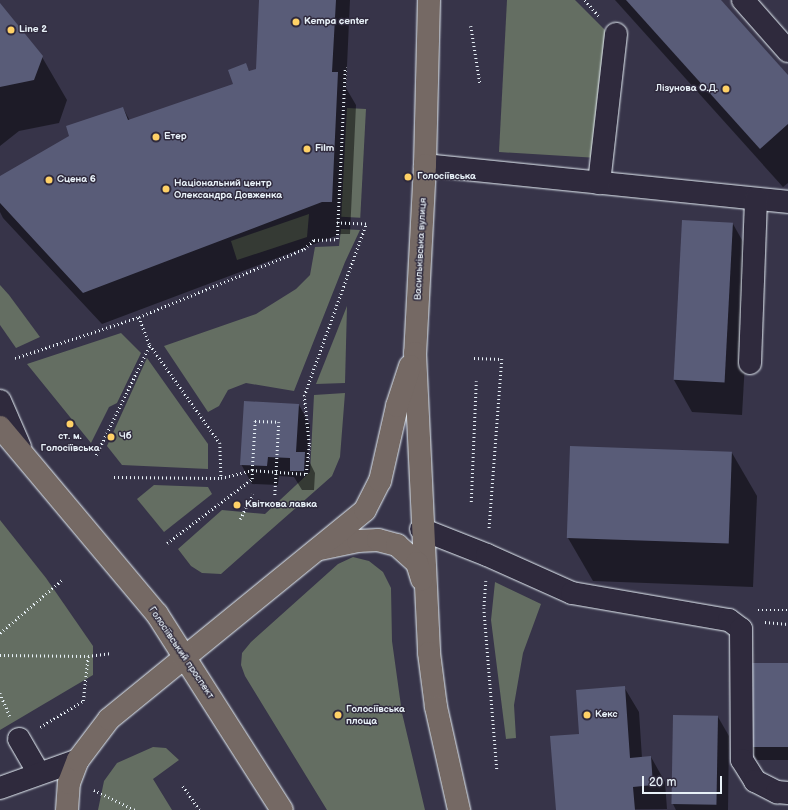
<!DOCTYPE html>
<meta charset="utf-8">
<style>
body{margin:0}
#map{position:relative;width:788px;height:810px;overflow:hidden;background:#373449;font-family:"Balsamiq Sans",sans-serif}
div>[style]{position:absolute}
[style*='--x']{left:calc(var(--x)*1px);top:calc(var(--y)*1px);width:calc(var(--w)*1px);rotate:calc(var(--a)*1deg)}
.green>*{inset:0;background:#646e62;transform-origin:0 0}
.shadow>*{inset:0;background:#0007}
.building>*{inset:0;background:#595c78;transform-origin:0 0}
.path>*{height:2.5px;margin-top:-1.25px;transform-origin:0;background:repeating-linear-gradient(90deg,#e8f1f8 0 1px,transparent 0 4px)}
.roads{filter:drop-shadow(0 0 1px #e8f1f8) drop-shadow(0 0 1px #e8f1f8)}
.minor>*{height:22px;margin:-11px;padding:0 11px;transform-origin:11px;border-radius:11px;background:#2f2a3d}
.major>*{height:22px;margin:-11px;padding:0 11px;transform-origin:11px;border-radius:11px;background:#756964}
.highway>*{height:22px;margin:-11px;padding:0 11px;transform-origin:11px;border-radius:11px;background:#756964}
.dots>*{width:11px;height:11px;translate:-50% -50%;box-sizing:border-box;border:2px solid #2f2a3d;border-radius:50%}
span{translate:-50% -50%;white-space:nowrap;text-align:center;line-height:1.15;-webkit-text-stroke:3px #2f2a3d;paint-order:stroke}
.poi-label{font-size:10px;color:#e8f1f8;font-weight:700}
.left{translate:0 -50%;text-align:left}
.right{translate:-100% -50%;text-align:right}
.street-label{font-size:10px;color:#e8f1f8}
.scale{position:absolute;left:642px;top:776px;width:80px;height:18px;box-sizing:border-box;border:2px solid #e8f1f8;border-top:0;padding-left:5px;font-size:12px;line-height:14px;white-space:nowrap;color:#e8f1f8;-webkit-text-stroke:3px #2f2a3d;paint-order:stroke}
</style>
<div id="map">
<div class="green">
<i style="clip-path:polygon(507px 0,575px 0,610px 35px,598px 158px,499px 152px)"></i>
<i style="left:347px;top:108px;width:19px;height:109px;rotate:3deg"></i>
<i style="clip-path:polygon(309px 214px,307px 237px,237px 260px,231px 241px)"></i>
<i style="clip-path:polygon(341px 229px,360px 230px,345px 262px,294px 391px,246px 383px,228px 390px,219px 406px,208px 412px,164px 346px,256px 314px,296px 289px,310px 275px,315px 247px,339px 246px)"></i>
<i style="clip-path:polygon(0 285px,9px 295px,40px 337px,16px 348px,0 325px)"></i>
<i style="clip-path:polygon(347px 306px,345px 383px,316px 384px)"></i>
<i style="clip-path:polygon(121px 333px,141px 353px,117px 403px,109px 407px,91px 443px,27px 364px)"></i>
<i style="clip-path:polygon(147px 358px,208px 444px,208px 469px,122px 465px,107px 446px)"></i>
<i style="clip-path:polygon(345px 393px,340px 457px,332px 476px,221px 574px,202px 573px,191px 566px,178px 549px,222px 510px,265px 514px,310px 472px,314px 395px)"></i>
<i style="clip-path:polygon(154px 485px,208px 487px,212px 494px,164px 532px,137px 499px)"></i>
<i style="clip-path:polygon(0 520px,46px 578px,93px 646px,93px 675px,0 730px)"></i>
<i style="clip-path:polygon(353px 557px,369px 561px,383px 572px,391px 588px,392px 641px,402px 713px,425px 810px,327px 810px,245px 676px,241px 665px,242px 653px,251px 642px,338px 564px)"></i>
<i style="clip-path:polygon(495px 582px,541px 604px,523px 653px,514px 705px,516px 738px,506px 739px,491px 620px)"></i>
<i style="clip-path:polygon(153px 747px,166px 748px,179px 760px,153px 779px,172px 810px,98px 810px,104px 781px,117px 763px)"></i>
</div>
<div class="shadow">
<i style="clip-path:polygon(260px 0,350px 0,346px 88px,356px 105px,350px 234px,341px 234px,102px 324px,3px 218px,0 212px,0 177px,123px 108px,130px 121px,235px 85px,245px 64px,250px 72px,257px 69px)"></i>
<i style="clip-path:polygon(615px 0,719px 0,788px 76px,788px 183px,783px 187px)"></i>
<i style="clip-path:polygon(0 5px,42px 57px,67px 100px,59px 123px,19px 131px,0 146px)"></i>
<i style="clip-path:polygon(733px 224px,751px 256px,742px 415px,692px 412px,674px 380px)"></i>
<i style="clip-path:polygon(299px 405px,310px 425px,308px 459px,315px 473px,314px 490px,302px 490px,294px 477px,279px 476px,278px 485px,252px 484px,241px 464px)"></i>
<i style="clip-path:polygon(732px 453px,757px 496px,753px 587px,593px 581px,568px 538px)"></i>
<i style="clip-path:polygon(788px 664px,788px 760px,757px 760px,749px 746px)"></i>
<i style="clip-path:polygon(624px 687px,639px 712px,642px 758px,651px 757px,665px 782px,667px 809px,557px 810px,580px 735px)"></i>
<i style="clip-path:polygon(674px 716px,718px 717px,729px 736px,728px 810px,676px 810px,673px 804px)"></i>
</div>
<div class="building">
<i style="clip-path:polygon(259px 0,336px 0,332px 72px,338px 72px,332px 202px,322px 202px,83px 293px,0 203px,0 176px,69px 136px,66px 126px,123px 107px,128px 120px,233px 84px,228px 70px,246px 63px,249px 71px,256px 69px)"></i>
<i style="clip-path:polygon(626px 0,721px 0,788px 75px,788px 124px,760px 149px)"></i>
<i style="clip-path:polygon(0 3px,43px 56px,34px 80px,0 87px)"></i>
<i style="left:682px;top:220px;width:51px;height:160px;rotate:3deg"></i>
<i style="clip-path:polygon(244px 401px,299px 404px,296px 452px,305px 452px,304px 471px,290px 471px,290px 458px,268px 457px,267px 466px,240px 465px)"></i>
<i style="left:570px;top:446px;width:162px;height:92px;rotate:2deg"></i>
<i style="left:749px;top:663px;width:39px;height:84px"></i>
<i style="clip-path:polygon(625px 686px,630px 758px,651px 756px,653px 785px,633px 787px,635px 810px,556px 810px,550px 736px,579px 734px,576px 690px)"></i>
<i style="left:673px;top:715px;width:45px;height:89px;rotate:1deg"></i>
</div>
<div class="path">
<i style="--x:585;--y:0;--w:21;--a:49"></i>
<i style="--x:471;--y:26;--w:58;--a:81"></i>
<i style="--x:139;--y:317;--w:178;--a:-22.4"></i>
<i style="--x:304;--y:249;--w:13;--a:-42"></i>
<i style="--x:314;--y:240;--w:23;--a:-2"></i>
<i style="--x:337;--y:239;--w:172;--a:-87.3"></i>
<i style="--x:15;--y:358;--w:131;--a:-18.3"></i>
<i style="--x:139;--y:317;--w:30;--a:69"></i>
<i style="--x:150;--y:345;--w:120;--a:54.5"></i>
<i style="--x:220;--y:443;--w:35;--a:88"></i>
<i style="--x:221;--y:478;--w:32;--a:-14"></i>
<i style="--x:252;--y:470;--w:49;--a:-86.5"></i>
<i style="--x:255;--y:421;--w:24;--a:2"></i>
<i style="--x:279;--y:422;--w:73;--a:93.1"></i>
<i style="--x:474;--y:358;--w:28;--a:2"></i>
<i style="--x:502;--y:359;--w:171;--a:94.3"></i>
<i style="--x:96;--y:455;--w:123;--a:-63.9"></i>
<i style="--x:114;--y:477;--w:107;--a:0.5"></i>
<i style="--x:471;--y:502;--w:121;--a:-87.6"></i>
<i style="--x:240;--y:519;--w:28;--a:-63"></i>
<i style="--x:167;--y:543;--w:106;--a:-37"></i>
<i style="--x:252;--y:479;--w:9;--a:-90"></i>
<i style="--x:252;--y:470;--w:54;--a:4.2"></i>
<i style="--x:306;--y:474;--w:30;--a:-84"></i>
<i style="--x:309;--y:444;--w:48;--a:-95.9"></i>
<i style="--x:304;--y:396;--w:183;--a:-70.2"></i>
<i style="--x:366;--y:224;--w:29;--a:-178"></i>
<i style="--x:486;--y:581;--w:27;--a:94"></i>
<i style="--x:484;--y:608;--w:163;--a:85.4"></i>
<i style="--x:758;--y:610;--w:30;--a:0"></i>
<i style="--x:765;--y:622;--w:23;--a:5"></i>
<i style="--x:0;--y:633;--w:82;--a:-40.5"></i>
<i style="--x:0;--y:655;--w:88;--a:0.7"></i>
<i style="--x:88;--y:656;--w:24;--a:-7"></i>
<i style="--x:0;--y:693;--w:25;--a:67"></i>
<i style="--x:40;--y:727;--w:50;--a:-31.2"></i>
<i style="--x:83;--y:701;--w:45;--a:-83.7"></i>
<i style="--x:183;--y:786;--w:29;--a:55"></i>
<i style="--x:94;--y:790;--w:46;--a:26"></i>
</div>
<div class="roads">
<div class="minor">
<i style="--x:743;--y:0;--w:68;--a:48.6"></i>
<i style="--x:425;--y:165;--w:365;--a:5.8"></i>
<i style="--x:599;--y:183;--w:150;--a:-83.5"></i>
<i style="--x:750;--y:363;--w:164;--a:-87.9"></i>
<i style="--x:0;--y:401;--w:50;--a:66.5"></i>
<i style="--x:421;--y:529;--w:71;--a:21.5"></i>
<i style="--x:487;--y:555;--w:93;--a:24.1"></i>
<i style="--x:572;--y:593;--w:159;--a:9.8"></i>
<i style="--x:729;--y:620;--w:15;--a:37"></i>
<i style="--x:741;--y:629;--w:131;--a:89.6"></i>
<i style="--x:742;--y:760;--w:25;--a:58"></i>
<i style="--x:755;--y:781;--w:25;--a:27"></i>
<i style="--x:777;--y:792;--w:11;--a:5"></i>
<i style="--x:19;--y:739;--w:39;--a:60"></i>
<i style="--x:0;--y:788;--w:83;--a:-19.7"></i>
</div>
<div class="major">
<i style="--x:429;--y:0;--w:165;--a:91.4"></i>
<i style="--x:425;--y:165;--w:188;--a:93"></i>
<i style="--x:415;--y:353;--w:300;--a:87.3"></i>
<i style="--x:429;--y:653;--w:54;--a:82.6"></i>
<i style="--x:436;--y:707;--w:106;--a:77.4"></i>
<i style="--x:320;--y:549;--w:39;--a:-12"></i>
<i style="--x:358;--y:541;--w:20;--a:-3"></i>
<i style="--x:378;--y:540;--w:20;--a:15"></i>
<i style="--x:397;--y:545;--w:27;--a:42"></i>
<i style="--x:417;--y:563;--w:17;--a:73"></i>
<i style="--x:67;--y:810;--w:27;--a:-86"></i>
<i style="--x:69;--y:783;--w:25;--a:-69"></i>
<i style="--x:78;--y:760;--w:51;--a:-52.9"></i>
<i style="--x:109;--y:719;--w:330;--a:-39.2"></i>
<i style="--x:365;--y:510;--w:33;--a:-63"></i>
<i style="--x:380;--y:481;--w:77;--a:-77.2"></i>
<i style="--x:397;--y:406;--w:42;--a:-72"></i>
</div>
<div class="highway">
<i style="--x:0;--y:427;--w:244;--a:50"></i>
<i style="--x:157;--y:614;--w:232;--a:57.5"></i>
</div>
</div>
<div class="dots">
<i style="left:296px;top:22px;background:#ffd166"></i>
<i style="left:11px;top:30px;background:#ffd166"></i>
<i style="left:726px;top:89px;background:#ffd166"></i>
<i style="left:156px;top:137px;background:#ffd166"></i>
<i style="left:307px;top:149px;background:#ffd166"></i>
<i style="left:408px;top:177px;background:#ffd166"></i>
<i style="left:49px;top:180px;background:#ffd166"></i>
<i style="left:166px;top:189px;background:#ffd166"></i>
<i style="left:70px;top:424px;background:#ffd166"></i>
<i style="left:111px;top:437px;background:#ffd166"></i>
<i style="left:237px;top:505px;background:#ffd166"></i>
<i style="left:338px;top:715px;background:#ffd166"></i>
<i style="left:587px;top:715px;background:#ffd166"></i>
</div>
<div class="poi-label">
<span class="left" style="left:304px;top:22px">Kempa center</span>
<span class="left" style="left:19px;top:30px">Line 2</span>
<span class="right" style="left:718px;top:89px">Лізунова О.Д.</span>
<span class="left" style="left:164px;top:137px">Етер</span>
<span class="left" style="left:315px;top:149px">Film</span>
<span class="left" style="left:417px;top:177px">Голосіївська</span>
<span class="left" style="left:57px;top:180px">Сцена 6</span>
<span class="left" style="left:174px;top:189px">Національний центр<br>Олександра Довженка</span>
<span style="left:70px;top:442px">ст. м.<br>Голосіївська</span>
<span class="left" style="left:119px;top:437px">Чб</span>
<span class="left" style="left:245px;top:505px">Квіткова лавка</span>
<span class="left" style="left:346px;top:715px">Голосіївська<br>площа</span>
<span class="left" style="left:595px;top:715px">Кекс</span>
</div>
<div class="street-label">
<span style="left:421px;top:249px;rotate:-87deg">Васильківська вулиця</span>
<span style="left:181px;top:653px;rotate:56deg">Голосіївський проспект</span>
</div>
<div class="scale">20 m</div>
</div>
